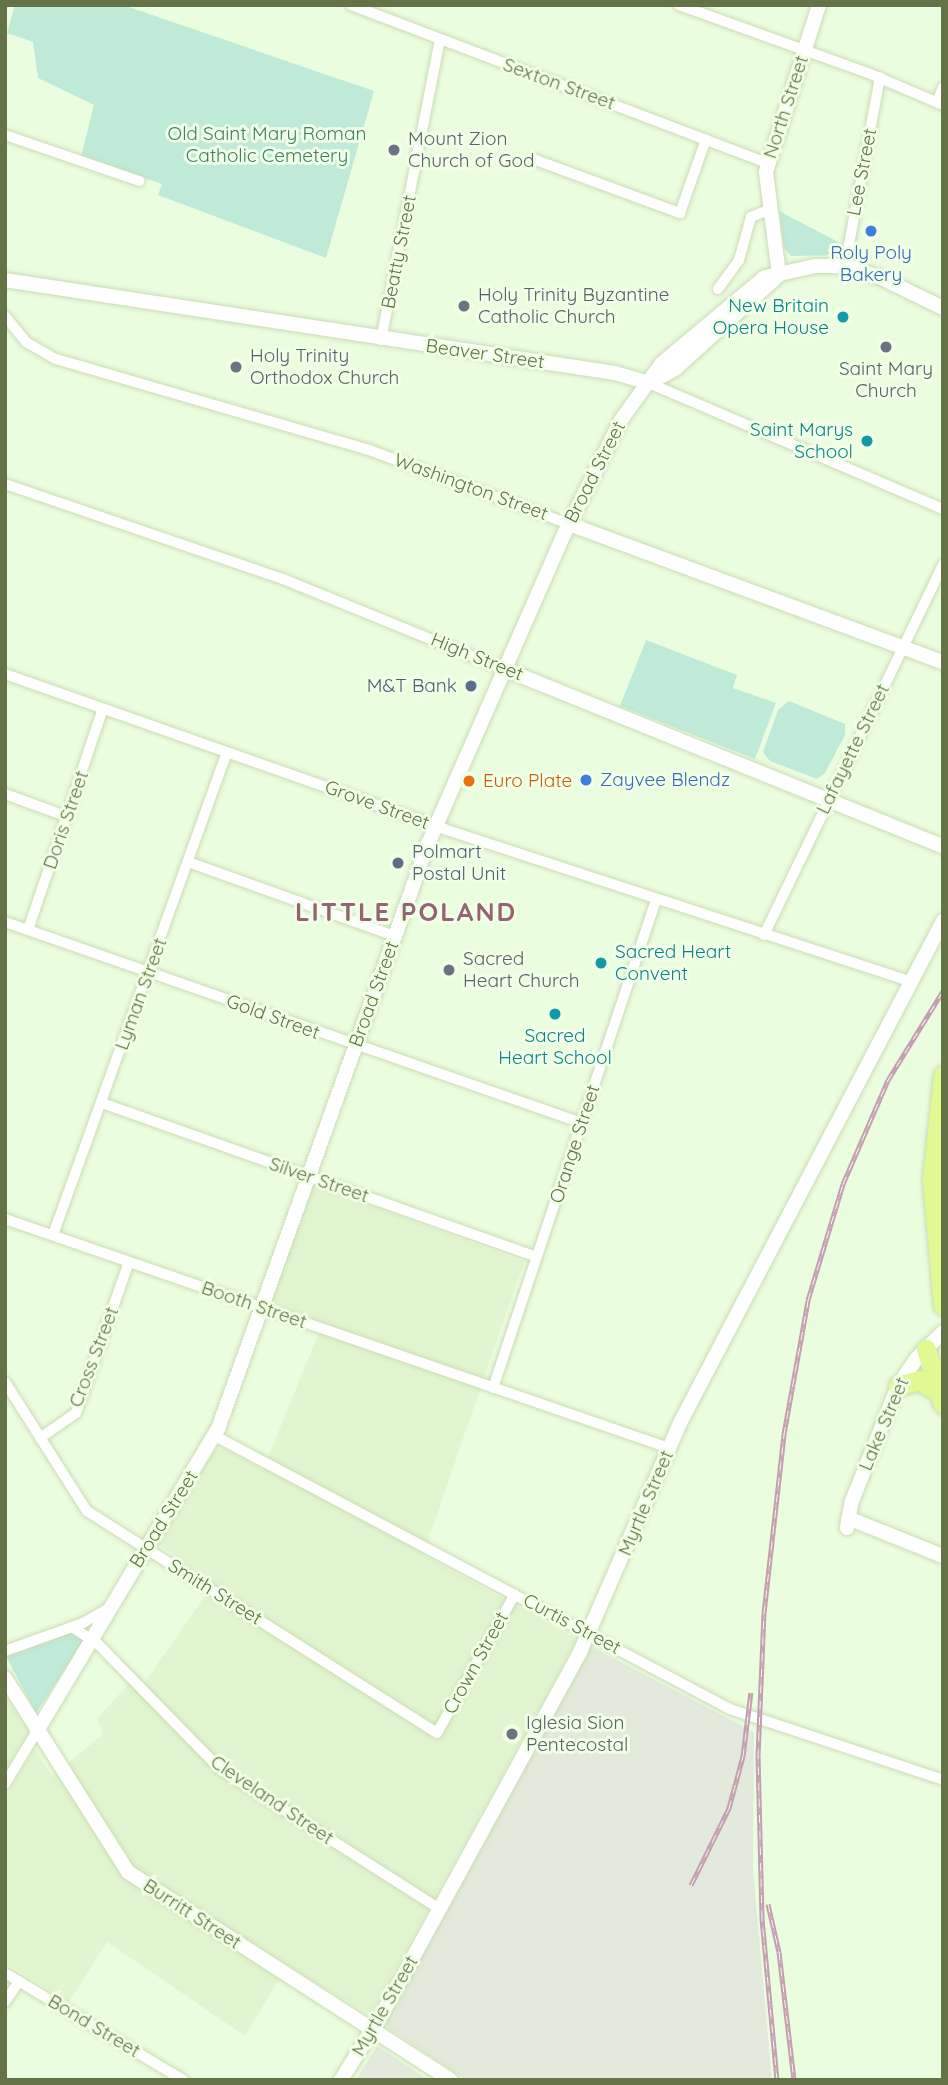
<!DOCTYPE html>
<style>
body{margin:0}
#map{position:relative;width:948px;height:2085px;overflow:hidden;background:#ebfddf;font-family:Quicksand,sans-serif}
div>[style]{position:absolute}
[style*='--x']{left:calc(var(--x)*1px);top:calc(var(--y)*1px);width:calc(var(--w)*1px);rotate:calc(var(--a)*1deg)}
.residential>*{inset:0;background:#e1f6d0}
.industrial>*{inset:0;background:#e3eadb}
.green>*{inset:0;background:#beead7}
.roads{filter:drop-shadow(0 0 2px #cadcb6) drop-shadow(0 0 2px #cadcb6)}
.street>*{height:10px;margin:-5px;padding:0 5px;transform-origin:5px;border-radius:5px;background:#fff}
.secondary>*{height:14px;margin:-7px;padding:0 7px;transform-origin:7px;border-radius:7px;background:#fff}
.highway>*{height:19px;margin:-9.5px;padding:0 9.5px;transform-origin:9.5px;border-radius:9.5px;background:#e0f993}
.rail>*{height:5px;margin-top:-2.5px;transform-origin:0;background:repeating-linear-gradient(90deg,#f0ffe6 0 8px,#c59eb1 0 16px);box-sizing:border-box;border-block:2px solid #c59eb1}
.dots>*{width:19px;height:19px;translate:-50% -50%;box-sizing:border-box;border:4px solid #f0ffe6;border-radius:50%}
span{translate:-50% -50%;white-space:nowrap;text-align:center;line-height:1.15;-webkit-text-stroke:6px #f0ffe6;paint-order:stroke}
.street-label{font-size:19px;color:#647346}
.park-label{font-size:19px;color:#407f6c}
.worship-label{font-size:19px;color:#5b616d}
.left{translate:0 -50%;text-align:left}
.shop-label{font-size:19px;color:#366cbe}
.culture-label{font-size:19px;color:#0d838f}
.right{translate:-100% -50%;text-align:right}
.service-label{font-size:19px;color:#4e5e75}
.food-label{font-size:19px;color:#c56008}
.district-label{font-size:26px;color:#976274;font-weight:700;letter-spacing:2px}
.frame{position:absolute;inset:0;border:7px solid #647346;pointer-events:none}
</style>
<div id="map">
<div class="residential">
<i style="clip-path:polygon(316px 1185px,524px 1262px,423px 1555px,577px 1639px,370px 2015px,287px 1966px,245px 2036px,107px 1942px,69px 2002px,5px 1962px,5px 1799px,35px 1749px,52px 1776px,103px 1734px,97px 1718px,138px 1674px,145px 1682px,214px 1583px,156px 1542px,215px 1450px,225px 1449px,263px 1470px,323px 1322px,271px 1303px,310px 1189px)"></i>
<i style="clip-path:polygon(5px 1696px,29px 1732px,5px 1770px)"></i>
</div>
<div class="industrial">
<i style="clip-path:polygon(588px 1645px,754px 1732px,753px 1869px,772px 2080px,466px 2080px,382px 2024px)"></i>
<i style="clip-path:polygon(377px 2046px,428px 2080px,356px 2080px)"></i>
</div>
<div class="green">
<i style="clip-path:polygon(15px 5px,123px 5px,374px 91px,326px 258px,158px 195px,162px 184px,81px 156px,94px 105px,38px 78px,33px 42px,7px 33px)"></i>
<i style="clip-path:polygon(779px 211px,842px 244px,839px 255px,791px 256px,784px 248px)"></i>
<i style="clip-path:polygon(646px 640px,737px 675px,733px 688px,776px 703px,755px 759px,620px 706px)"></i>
<i style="clip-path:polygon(789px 701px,845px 724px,845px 735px,825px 773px,817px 779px,770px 761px,763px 752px,778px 710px)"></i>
<i style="clip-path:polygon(73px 1632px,85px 1639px,36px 1713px,6px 1656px)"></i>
</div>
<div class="roads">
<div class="street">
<i style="--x:351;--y:5;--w:446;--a:20.8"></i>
<i style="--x:679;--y:5;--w:201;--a:19.8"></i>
<i style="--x:868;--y:73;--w:82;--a:23.1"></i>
<i style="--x:937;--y:102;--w:16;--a:-68"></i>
<i style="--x:5;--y:135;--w:142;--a:18.9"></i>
<i style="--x:533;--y:159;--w:157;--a:20.2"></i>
<i style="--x:680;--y:213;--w:78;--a:-70.6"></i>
<i style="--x:845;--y:266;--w:192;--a:-79.5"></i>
<i style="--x:718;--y:289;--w:36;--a:-54"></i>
<i style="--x:739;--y:260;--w:45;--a:-74.4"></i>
<i style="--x:751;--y:217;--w:18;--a:-22"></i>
<i style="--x:5;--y:316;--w:33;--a:51"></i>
<i style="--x:26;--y:342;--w:34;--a:30"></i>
<i style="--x:56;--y:359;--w:326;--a:16.2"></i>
<i style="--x:369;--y:450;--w:213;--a:20.3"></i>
<i style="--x:381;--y:340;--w:306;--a:-78.9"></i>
<i style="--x:649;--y:383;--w:320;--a:23.2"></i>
<i style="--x:5;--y:484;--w:294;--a:18.9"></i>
<i style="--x:283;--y:579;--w:239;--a:22.2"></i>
<i style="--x:5;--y:674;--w:466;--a:19.4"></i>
<i style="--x:444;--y:829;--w:491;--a:18.1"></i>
<i style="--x:5;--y:794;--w:67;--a:20.1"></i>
<i style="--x:188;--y:862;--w:220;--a:19.7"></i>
<i style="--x:5;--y:922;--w:611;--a:19.21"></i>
<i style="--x:28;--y:930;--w:233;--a:-71.3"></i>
<i style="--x:764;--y:935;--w:412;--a:-64.2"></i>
<i style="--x:102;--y:1103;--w:461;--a:19.5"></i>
<i style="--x:5;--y:1219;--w:702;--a:19.03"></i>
<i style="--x:53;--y:1235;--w:513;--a:-70.19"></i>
<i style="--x:5;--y:1382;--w:153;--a:57.6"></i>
<i style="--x:87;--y:1511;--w:414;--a:32.4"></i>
<i style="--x:437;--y:1733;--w:159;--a:-60.7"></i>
<i style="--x:493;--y:1388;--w:515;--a:-71.53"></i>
<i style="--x:215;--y:1436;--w:583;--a:27.93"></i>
<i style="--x:730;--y:1709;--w:225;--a:18.4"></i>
<i style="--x:40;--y:1438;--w:44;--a:-34.8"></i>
<i style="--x:76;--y:1413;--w:160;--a:-70.7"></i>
<i style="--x:72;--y:1627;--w:31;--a:33"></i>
<i style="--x:98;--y:1644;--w:175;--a:45.7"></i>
<i style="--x:220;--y:1769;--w:261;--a:32.5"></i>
<i style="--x:5;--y:1651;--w:83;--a:-19.7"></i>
<i style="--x:83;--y:1623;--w:30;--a:-30"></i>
<i style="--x:5;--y:1784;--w:62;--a:-58.9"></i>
<i style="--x:5;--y:1973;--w:208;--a:31"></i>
<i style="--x:5;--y:2002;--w:25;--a:-56"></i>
</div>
<div class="secondary">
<i style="--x:779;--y:275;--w:104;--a:-97.2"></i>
<i style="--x:766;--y:172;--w:175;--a:-72.4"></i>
<i style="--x:5;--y:280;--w:617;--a:8.67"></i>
<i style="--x:615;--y:373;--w:35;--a:16"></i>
<i style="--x:649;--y:383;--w:30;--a:-28"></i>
<i style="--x:675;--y:369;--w:140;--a:-42.1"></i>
<i style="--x:569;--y:524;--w:399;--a:20.3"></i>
<i style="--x:504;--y:669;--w:473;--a:22"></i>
<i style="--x:848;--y:1518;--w:102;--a:21.8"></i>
<i style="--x:847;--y:1528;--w:27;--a:-80"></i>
<i style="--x:852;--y:1501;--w:124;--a:-68.2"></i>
<i style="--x:898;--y:1386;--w:32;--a:-56"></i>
<i style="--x:916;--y:1359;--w:38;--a:-45"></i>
<i style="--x:5;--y:1678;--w:230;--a:57.6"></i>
<i style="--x:128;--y:1872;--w:384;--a:32.8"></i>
<i style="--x:37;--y:1731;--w:352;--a:-59.1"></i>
<i style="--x:218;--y:1429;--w:622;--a:-70.25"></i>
<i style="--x:428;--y:844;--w:339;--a:-66.3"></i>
<i style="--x:564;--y:534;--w:127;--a:-63.4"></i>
<i style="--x:621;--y:420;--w:70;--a:-54.3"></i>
<i style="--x:662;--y:363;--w:134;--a:-39.9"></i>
<i style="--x:765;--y:277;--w:51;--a:-12.4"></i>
<i style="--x:815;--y:266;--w:30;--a:0"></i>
<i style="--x:845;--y:266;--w:36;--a:18"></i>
<i style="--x:879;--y:277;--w:71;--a:25.8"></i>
<i style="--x:341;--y:2080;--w:78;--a:-58.2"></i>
<i style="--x:382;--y:2014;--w:413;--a:-61.3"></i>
<i style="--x:580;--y:1652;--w:250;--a:-66.4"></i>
<i style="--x:680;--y:1423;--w:567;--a:-62.35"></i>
</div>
<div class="highway">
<i style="--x:943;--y:1075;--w:106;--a:96"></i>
<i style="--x:932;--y:1180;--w:126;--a:85"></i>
<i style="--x:926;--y:1349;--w:58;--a:72.8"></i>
<i style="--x:898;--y:1386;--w:22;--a:-16"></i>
<i style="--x:919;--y:1380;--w:23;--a:31"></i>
</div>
</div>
<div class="rail">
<i style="--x:691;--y:1885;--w:86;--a:-63.7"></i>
<i style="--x:729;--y:1808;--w:54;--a:-74.9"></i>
<i style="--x:743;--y:1756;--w:64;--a:-82.9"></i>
<i style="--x:768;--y:1904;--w:49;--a:77.1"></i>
<i style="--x:779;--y:1952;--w:129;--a:83.3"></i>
<i style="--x:777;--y:2080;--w:163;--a:-95.3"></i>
<i style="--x:762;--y:1918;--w:162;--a:-91.4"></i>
<i style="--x:758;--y:1756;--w:143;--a:-87.6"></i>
<i style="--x:764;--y:1613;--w:180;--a:-83.6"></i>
<i style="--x:784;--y:1434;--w:136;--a:-79.8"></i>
<i style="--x:808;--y:1300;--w:121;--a:-73.2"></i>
<i style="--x:843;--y:1184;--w:113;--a:-66.6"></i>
<i style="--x:888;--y:1080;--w:105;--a:-58.3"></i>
</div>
<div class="dots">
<i style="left:394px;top:150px;background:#6b7280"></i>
<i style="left:871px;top:231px;background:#3f7fe0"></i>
<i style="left:464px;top:306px;background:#6b7280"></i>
<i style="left:843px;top:317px;background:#0f9aa8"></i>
<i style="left:886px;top:347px;background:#6b7280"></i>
<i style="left:236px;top:367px;background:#6b7280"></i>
<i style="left:867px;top:441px;background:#0f9aa8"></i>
<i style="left:471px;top:686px;background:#5c6f8a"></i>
<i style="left:586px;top:780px;background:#3f7fe0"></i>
<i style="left:469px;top:781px;background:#e8710a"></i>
<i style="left:398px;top:863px;background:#5c6f8a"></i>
<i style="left:601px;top:963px;background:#0f9aa8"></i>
<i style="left:449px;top:970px;background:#6b7280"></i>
<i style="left:555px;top:1014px;background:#0f9aa8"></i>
<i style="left:512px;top:1734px;background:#6b7280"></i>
</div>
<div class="street-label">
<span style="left:559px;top:84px;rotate:20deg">Sexton Street</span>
<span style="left:786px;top:107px;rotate:-72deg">North Street</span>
<span style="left:862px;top:172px;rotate:-79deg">Lee Street</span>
<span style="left:399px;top:252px;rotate:-79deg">Beatty Street</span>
<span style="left:485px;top:354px;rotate:8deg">Beaver Street</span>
<span style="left:595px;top:472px;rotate:-63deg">Broad Street</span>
<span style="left:471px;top:487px;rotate:20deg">Washington Street</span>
<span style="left:477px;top:657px;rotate:22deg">High Street</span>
<span style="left:853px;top:749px;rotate:-64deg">Lafayette Street</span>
<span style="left:377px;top:805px;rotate:20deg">Grove Street</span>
<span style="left:66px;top:820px;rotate:-71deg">Doris Street</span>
<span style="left:141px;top:994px;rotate:-70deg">Lyman Street</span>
<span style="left:374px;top:994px;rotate:-70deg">Broad Street</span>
<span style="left:273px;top:1017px;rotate:20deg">Gold Street</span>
<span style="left:575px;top:1144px;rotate:-72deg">Orange Street</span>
<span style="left:319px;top:1180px;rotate:19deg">Silver Street</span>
<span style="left:254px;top:1305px;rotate:19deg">Booth Street</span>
<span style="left:94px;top:1357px;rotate:-69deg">Cross Street</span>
<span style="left:884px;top:1424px;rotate:-67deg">Lake Street</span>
<span style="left:646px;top:1503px;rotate:-67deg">Myrtle Street</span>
<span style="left:164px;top:1519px;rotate:-58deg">Broad Street</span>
<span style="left:215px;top:1592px;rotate:32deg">Smith Street</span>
<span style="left:572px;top:1624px;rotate:28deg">Curtis Street</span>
<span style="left:476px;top:1663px;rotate:-61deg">Crown Street</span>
<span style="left:272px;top:1800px;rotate:34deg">Cleveland Street</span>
<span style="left:192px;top:1914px;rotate:33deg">Burritt Street</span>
<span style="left:385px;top:2006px;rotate:-60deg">Myrtle Street</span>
<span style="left:94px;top:2026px;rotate:31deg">Bond Street</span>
</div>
<div class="park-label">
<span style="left:267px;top:145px">Old Saint Mary Roman<br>Catholic Cemetery</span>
</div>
<div class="worship-label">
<span class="left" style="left:408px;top:150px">Mount Zion<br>Church of God</span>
<span class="left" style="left:478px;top:306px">Holy Trinity Byzantine<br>Catholic Church</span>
<span class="left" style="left:250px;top:367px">Holy Trinity<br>Orthodox Church</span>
<span style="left:886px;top:380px">Saint Mary<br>Church</span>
<span class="left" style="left:463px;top:970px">Sacred<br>Heart Church</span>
<span class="left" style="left:526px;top:1734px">Iglesia Sion<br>Pentecostal</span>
</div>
<div class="shop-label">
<span style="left:871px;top:264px">Roly Poly<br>Bakery</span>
<span class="left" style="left:600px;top:780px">Zayvee Blendz</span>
</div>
<div class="culture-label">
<span class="right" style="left:829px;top:317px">New Britain<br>Opera House</span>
<span class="right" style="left:853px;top:441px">Saint Marys<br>School</span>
<span class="left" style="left:615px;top:963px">Sacred Heart<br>Convent</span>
<span style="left:555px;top:1047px">Sacred<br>Heart School</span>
</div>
<div class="service-label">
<span class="right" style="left:457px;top:686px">M&amp;T Bank</span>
<span class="left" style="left:412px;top:863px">Polmart<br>Postal Unit</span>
</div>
<div class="food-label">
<span class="left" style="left:483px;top:781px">Euro Plate</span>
</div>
<div class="district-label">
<span style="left:406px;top:912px">LITTLE POLAND</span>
</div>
<div class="frame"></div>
</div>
